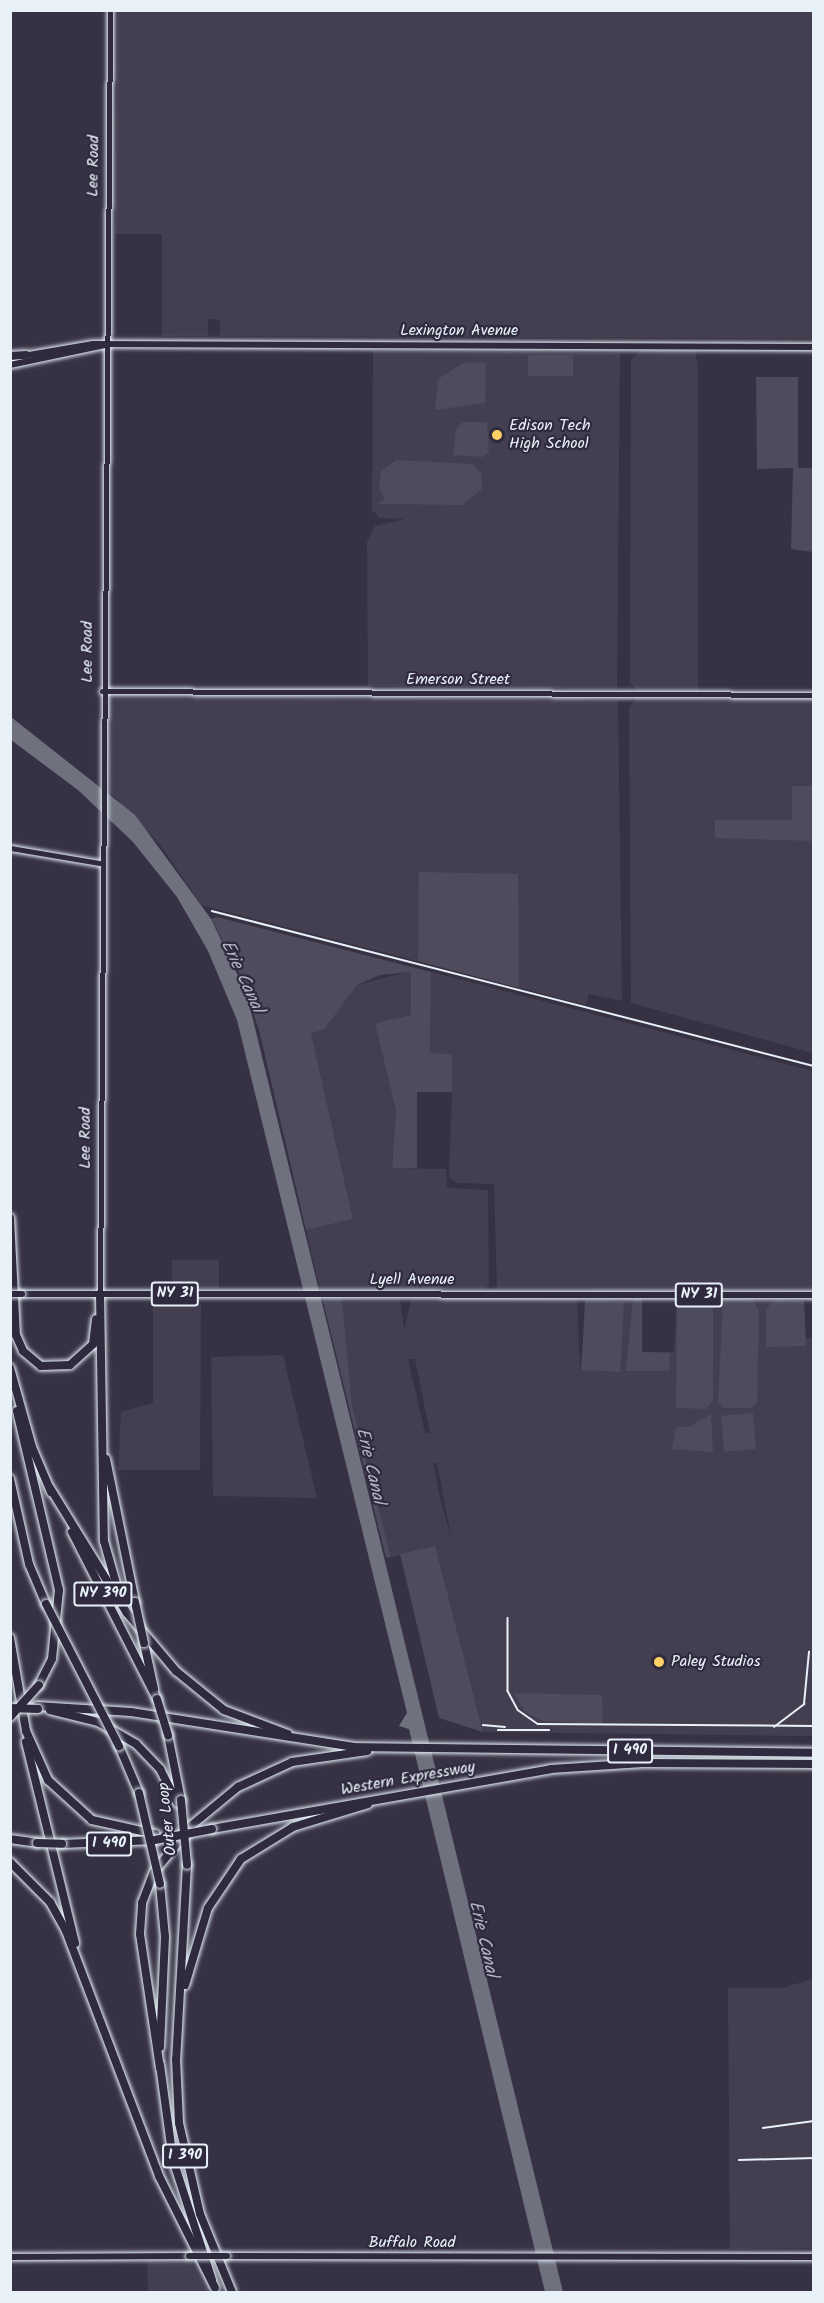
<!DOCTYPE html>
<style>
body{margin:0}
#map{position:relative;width:824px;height:2303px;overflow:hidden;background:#363244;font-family:Kalam,sans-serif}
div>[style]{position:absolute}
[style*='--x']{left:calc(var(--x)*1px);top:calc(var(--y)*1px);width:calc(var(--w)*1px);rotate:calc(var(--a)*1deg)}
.built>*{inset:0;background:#433f51;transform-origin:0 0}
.green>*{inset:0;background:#4d4b5c;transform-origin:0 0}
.water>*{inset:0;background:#70717f}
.roads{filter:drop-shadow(0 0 2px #e8f1f8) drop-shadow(0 0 2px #e8f1f8)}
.minor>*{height:5px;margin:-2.5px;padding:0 2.5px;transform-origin:2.5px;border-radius:2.5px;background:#2f2a3d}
.major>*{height:6px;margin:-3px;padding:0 3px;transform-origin:3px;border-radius:3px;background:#2f2a3d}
.highway>*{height:8px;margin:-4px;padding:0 4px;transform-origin:4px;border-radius:4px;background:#2f2a3d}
.rail>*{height:1.5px;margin:-0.75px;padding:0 0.75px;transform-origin:0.75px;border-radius:0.75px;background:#e8f1f8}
.bridges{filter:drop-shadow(0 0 2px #e8f1f8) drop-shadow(0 0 2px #e8f1f8)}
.major-bridge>*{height:6px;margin:-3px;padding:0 3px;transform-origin:3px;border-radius:3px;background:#2f2a3d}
.highway-bridge>*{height:8px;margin:-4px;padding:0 4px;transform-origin:4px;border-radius:4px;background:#2f2a3d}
.dots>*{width:16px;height:16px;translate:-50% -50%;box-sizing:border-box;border:3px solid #2f2a3d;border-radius:50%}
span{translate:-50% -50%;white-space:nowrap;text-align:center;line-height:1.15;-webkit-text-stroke:4.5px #2f2a3d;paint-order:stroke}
.shield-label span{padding:2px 4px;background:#2f2a3d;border:2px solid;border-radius:4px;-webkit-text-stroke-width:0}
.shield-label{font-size:15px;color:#e8f1f8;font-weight:700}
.street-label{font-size:16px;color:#e8f1f8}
.poi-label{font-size:16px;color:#e8f1f8}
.left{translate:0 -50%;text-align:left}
.water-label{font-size:18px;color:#b2b7c2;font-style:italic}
.frame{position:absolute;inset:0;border:12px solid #e8f1f8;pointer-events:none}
</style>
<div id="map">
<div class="built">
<i style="clip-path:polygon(118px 11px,813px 11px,813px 338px,220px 336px,220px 320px,208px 319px,208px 336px,162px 336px,162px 234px,115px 234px)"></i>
<i style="clip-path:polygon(641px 350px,695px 350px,698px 368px,698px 691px,638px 691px,630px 683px,631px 360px)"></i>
<i style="clip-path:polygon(373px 351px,620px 353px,617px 689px,368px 686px,367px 542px,375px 526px,405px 519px,380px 518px,372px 510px)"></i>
<i style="clip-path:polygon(116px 694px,618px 700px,622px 1001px,589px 994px,586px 1005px,201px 905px,159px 843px,110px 793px,106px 702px)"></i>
<i style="clip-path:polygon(637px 698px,813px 699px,813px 786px,792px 787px,792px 820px,716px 820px,813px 841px,813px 1053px,631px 1003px,629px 707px)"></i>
<i style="clip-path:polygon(411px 971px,411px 1015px,376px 1023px,396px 1111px,392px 1168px,446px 1169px,447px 1188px,488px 1190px,489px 1285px,484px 1289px,320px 1290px,306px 1230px,353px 1219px,311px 1033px,324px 1030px,357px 985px)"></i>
<i style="clip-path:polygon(431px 972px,813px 1071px,813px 1291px,497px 1289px,494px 1184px,456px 1183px,449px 1177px,452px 1091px,430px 1052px)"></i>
<i style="left:172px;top:1260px;width:47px;height:28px"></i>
<i style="clip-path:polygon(evenodd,342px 1297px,400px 1298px,404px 1330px,412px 1297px,577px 1299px,580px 1370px,588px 1299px,642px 1299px,642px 1352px,674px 1352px,677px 1299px,804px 1301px,806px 1338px,814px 1338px,813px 1736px,483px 1732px,435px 1546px,391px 1557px,352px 1405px,342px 1297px,408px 1359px,415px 1359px,430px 1433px,425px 1433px,408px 1359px,342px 1297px,433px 1463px,437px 1463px,452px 1542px,440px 1497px,433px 1463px)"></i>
<i style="clip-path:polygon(153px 1304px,201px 1304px,200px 1470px,118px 1470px,121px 1412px,153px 1403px)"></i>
<i style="clip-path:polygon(283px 1355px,317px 1498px,213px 1496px,211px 1357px)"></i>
<i style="clip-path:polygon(813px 1979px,813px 2248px,730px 2249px,728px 1988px,782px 1988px)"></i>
<i style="clip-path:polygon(147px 2260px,190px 2260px,208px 2292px,148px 2292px)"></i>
</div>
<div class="green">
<i style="left:528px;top:355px;width:45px;height:21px"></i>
<i style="clip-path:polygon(465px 362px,486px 363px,485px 403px,435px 410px,438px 379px)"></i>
<i style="clip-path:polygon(756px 377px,798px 377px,798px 468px,813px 468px,813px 552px,791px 549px,793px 468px,757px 469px)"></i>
<i style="clip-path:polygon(463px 422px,487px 422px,489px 452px,483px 457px,453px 455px,456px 429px)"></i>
<i style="clip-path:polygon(396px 460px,473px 464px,482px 474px,482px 489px,462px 505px,377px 504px,385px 499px,379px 489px,381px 471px)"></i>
<i style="clip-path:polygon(792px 786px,813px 786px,813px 841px,715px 838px,715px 820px,792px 820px)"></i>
<i style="clip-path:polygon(419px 872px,518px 874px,519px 988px,418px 961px)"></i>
<i style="clip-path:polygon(217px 917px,431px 972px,430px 1052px,452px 1055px,452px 1092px,417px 1092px,417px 1168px,392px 1168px,396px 1111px,375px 1023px,411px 1015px,411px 972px,380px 975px,357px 985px,324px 1030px,311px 1033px,353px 1219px,306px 1230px,259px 1030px,238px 970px,211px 919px)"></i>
<i style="clip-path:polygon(322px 1297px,342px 1297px,352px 1405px,391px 1557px,386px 1558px)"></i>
<i style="clip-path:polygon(633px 1299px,642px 1299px,642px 1352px,670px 1353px,669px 1371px,626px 1371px)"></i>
<i style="clip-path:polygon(677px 1299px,713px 1303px,713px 1400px,706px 1409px,676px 1408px)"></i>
<i style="clip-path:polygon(723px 1299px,751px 1299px,759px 1310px,757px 1403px,750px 1408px,724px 1408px,718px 1402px)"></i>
<i style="left:585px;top:1300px;width:39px;height:70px;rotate:3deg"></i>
<i style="clip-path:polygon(774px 1300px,804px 1301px,806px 1346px,766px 1347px,766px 1309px)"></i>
<i style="left:753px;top:1413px;width:36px;height:32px;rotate:85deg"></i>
<i style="clip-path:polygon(711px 1414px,713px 1452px,672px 1449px,676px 1427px,689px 1427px)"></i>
<i style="clip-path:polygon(435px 1546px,446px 1588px,483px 1732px,439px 1718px,400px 1554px)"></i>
<i style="clip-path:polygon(514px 1693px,602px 1695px,603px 1724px,542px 1721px,524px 1711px)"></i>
</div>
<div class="water">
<i style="clip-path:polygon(11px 717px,135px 815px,211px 919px,247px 995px,563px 2292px,545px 2292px,409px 1729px,399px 1726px,407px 1713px,237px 1020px,208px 951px,177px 897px,133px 842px,78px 790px,11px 740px)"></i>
</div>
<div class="roads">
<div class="minor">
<i style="--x:102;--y:691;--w:712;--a:0.32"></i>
<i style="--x:10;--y:848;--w:91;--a:9.5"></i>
<i style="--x:100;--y:1294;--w:1284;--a:-89.55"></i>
</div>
<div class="major">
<i style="--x:23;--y:356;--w:71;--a:-9.7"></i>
<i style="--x:93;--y:344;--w:721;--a:0.24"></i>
<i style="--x:10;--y:365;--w:97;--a:-11.9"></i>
<i style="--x:22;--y:1294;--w:792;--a:0.07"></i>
<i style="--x:227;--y:2256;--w:587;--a:0.1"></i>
<i style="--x:10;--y:2257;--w:179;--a:-0.3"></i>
</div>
<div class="highway">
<i style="--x:10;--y:356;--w:16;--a:-4"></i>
<i style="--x:10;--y:1218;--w:117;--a:87.1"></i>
<i style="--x:16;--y:1335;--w:17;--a:66"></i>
<i style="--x:23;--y:1351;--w:23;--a:40"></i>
<i style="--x:41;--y:1366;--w:29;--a:-2"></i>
<i style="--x:70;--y:1365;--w:31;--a:-42"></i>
<i style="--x:93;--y:1344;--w:25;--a:-83"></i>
<i style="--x:100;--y:1294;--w:247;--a:89.1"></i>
<i style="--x:104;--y:1541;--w:51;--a:74.1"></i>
<i style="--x:10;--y:1368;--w:82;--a:74.4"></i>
<i style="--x:32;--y:1447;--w:49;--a:67.1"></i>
<i style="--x:17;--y:1411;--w:184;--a:76.8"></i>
<i style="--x:59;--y:1590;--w:69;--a:95.8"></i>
<i style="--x:52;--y:1659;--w:29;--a:117"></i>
<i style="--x:106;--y:1459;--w:146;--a:78.5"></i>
<i style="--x:10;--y:1479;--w:87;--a:77.4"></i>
<i style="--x:29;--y:1564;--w:43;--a:67"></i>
<i style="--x:50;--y:1488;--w:147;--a:58.4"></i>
<i style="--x:127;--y:1613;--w:76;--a:49.8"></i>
<i style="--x:176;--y:1671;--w:62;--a:39.1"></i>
<i style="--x:224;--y:1710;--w:68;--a:20.6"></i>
<i style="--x:72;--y:1532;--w:187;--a:63"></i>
<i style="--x:10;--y:1638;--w:94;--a:80.2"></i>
<i style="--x:26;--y:1731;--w:54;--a:65.8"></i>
<i style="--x:48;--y:1780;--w:59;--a:42.3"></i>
<i style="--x:92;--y:1820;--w:65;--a:12.5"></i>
<i style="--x:144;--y:1643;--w:47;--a:77.7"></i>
<i style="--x:37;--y:1706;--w:94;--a:3.7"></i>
<i style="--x:131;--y:1712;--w:226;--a:8.9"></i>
<i style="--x:354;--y:1747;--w:460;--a:0.7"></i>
<i style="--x:50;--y:1710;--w:49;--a:14"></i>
<i style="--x:98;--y:1722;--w:44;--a:30.1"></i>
<i style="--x:136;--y:1744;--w:35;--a:46"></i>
<i style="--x:160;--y:1769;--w:38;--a:63"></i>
<i style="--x:168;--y:1735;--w:66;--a:78.7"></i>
<i style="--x:26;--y:1742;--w:207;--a:76.3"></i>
<i style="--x:119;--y:1746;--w:51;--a:66.9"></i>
<i style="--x:212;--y:1829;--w:344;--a:-10"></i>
<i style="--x:551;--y:1769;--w:92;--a:-3.7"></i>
<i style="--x:643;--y:1763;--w:171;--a:0.3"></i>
<i style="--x:10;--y:1839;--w:27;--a:8"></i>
<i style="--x:62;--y:1844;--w:93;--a:-2.5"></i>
<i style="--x:10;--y:1862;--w:57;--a:45"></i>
<i style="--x:50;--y:1902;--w:33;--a:61"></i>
<i style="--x:66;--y:1931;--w:262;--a:69.2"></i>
<i style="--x:159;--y:2176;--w:125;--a:63.4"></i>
<i style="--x:187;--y:1865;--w:194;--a:93.2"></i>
<i style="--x:176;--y:2059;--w:64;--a:87.3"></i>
<i style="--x:179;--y:2123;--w:93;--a:77"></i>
<i style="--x:200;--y:2214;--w:84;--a:67.7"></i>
<i style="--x:185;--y:1985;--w:80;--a:-73.4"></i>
<i style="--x:208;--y:1908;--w:59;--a:-56"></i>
<i style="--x:241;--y:1859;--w:61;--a:-31.6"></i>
<i style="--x:293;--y:1827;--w:78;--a:-17"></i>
<i style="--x:160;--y:2047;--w:110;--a:-87.4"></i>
<i style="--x:165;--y:1937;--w:53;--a:-95.4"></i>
<i style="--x:160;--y:2065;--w:96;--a:82.2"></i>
<i style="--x:173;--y:2160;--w:126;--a:72"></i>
<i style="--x:160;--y:2068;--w:135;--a:-98.5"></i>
<i style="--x:140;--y:1934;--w:31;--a:-86"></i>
<i style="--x:142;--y:1903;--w:33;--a:-69"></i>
<i style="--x:154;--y:1872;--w:60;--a:-51"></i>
<i style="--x:192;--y:1825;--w:60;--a:-39.6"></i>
<i style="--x:238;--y:1787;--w:60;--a:-24.8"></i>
<i style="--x:292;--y:1762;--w:76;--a:-8.3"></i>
</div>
</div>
<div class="rail">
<i style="--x:212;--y:911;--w:622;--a:14.44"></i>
<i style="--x:508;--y:1618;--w:73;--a:90"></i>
<i style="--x:508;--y:1691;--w:21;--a:62"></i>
<i style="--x:518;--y:1710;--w:24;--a:35"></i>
<i style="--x:538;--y:1724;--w:276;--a:0.4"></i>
<i style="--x:483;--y:1725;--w:22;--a:5"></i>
<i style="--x:774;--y:1727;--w:38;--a:-37"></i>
<i style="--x:804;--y:1704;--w:52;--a:-84.5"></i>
<i style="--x:498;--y:1730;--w:51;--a:0"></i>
<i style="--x:763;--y:2128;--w:51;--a:-7.8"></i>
<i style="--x:739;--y:2160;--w:75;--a:-1.5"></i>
</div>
<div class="bridges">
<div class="major-bridge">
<i style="--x:10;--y:1294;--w:12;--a:0"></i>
<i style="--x:189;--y:2256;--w:38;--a:0"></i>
</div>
<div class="highway-bridge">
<i style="--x:135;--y:1602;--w:42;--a:77.6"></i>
<i style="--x:46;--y:1604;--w:160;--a:62.8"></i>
<i style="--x:157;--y:1699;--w:38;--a:73"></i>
<i style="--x:10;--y:1708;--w:28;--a:2"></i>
<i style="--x:10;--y:1717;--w:43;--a:-47.8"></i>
<i style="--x:139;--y:1793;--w:93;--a:77"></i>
<i style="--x:181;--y:1800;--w:65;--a:84.7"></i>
<i style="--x:155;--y:1840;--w:58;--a:-10.9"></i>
<i style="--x:37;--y:1843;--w:25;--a:2"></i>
</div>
</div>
<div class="dots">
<i style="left:497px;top:435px;background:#ffd166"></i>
<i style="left:659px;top:1662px;background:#ffd166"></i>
</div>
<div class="shield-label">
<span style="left:175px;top:1294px">NY 31</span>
<span style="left:699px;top:1295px">NY 31</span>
<span style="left:103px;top:1594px">NY 390</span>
<span style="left:630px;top:1751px">I 490</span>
<span style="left:109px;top:1844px">I 490</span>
<span style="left:185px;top:2156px">I 390</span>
</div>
<div class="street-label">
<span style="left:94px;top:166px;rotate:-89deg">Lee Road</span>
<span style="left:459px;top:331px">Lexington Avenue</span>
<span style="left:88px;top:652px;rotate:-90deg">Lee Road</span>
<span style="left:458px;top:680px">Emerson Street</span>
<span style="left:86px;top:1138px;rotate:-90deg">Lee Road</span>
<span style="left:412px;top:1280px">Lyell Avenue</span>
<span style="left:408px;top:1779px;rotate:-10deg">Western Expressway</span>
<span style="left:168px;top:1819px;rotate:-96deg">Outer Loop</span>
<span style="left:412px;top:2243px">Buffalo Road</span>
</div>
<div class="poi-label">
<span class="left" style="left:509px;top:435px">Edison Tech<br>High School</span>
<span class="left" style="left:671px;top:1662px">Paley Studios</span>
</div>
<div class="water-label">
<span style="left:241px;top:977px;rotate:65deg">Erie Canal</span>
<span style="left:369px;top:1466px;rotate:77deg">Erie Canal</span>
<span style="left:482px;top:1939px;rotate:77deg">Erie Canal</span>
</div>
<div class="frame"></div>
</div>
